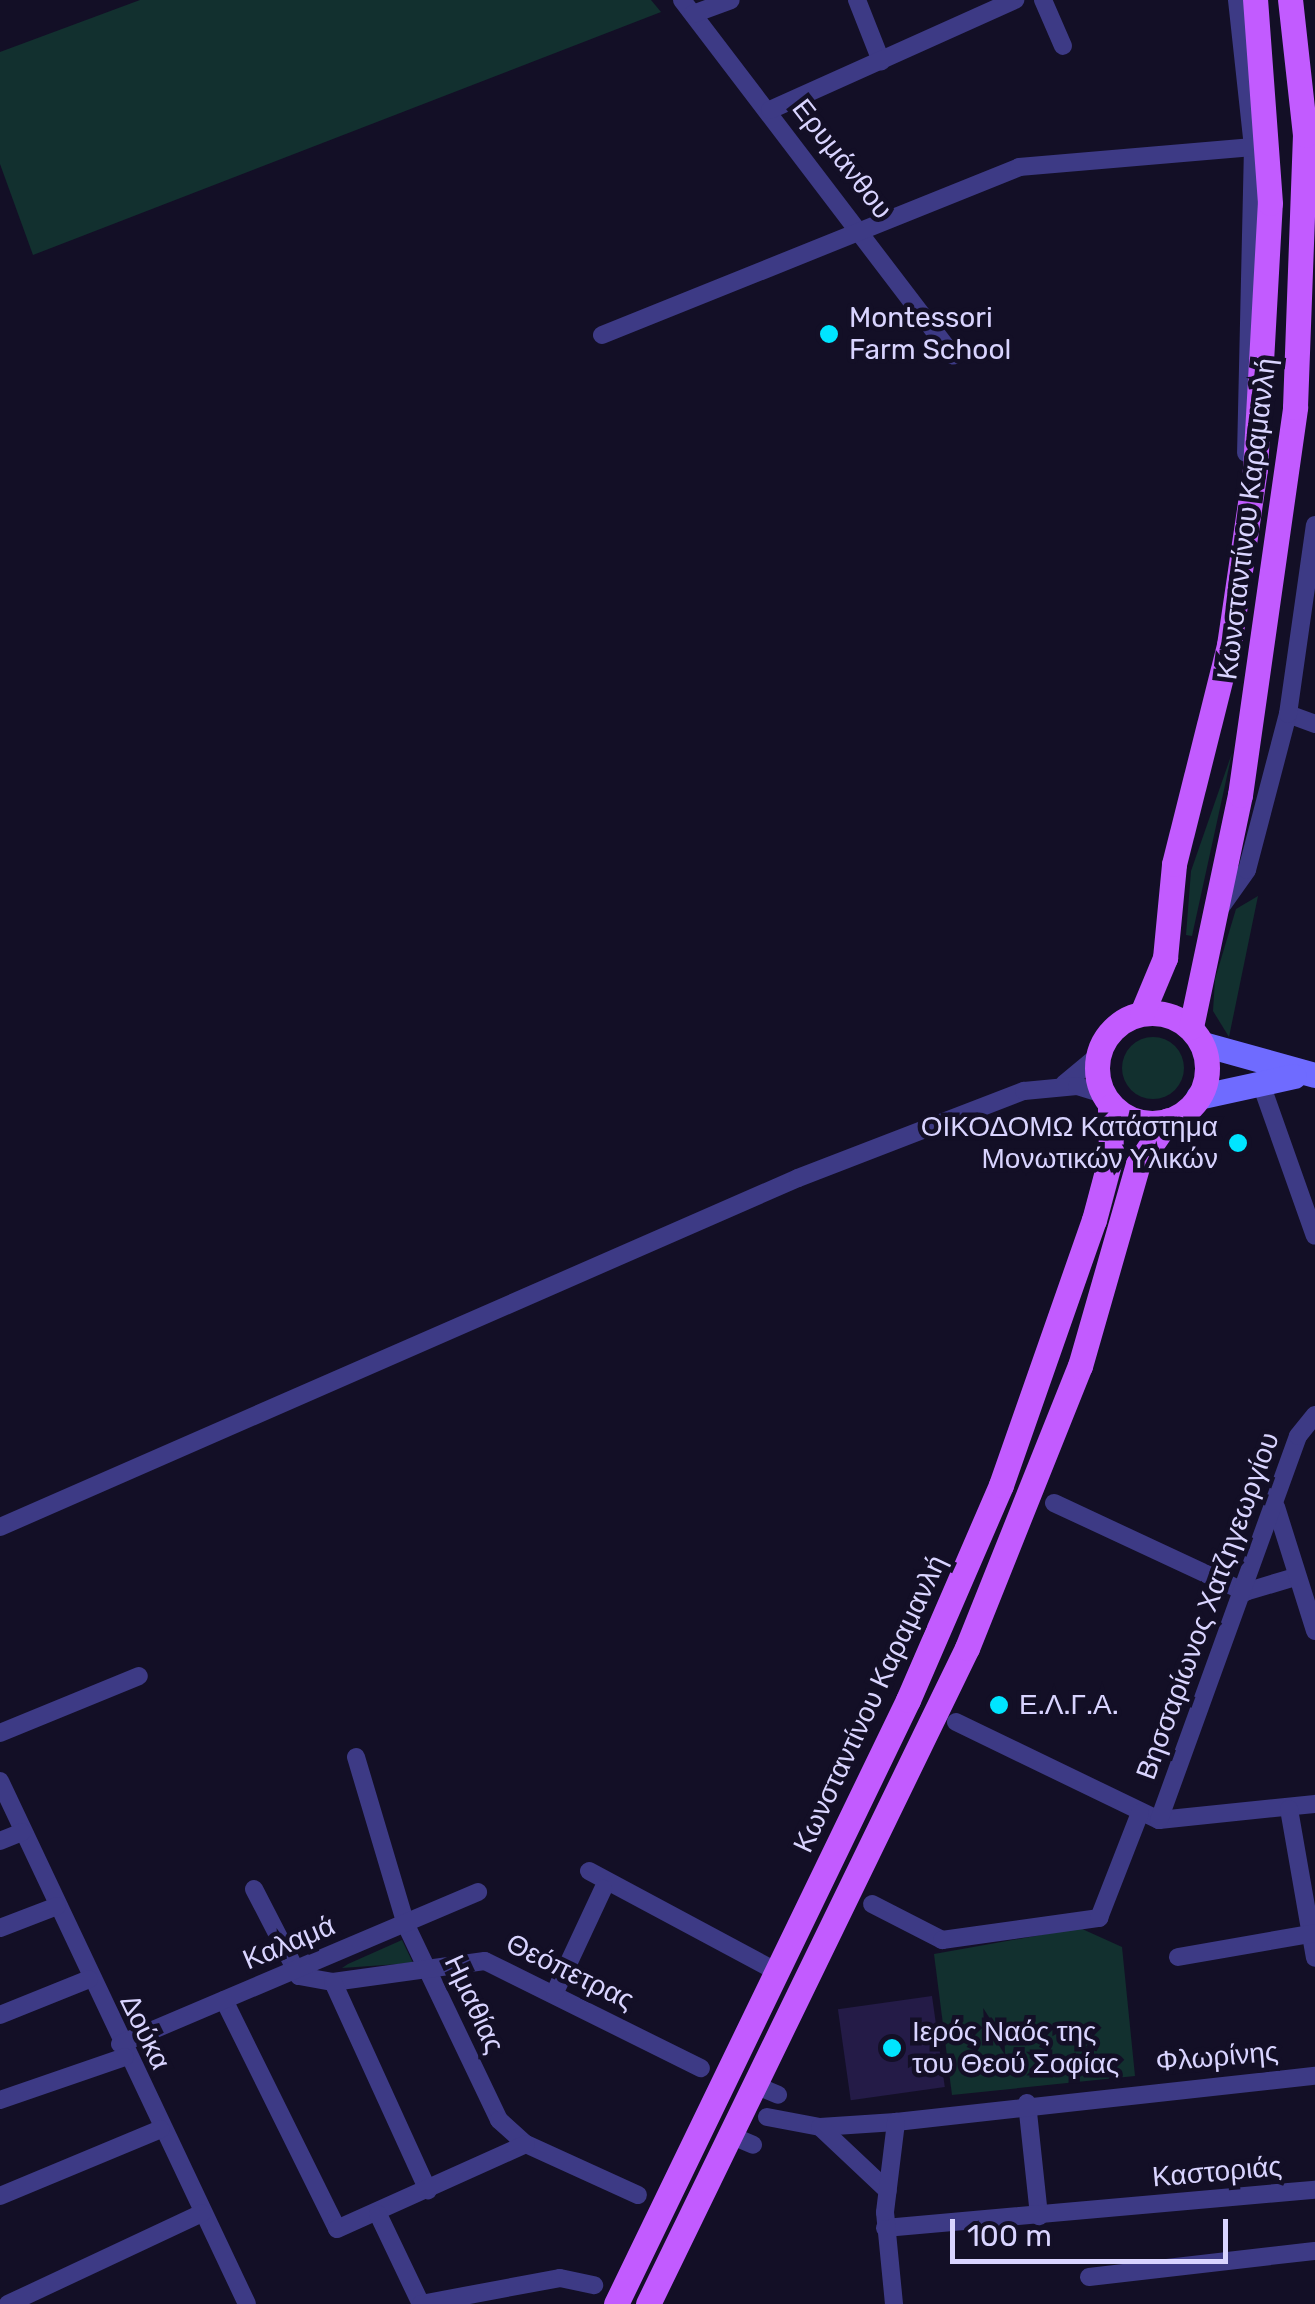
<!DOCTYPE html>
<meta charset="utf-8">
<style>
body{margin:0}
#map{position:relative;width:1315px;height:2304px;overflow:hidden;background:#130f26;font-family:Rubik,sans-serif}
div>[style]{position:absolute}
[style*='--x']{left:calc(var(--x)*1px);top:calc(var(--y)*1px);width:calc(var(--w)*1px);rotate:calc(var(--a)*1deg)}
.green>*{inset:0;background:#12302f}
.round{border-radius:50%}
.building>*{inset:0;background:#241b47;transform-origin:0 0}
.minor>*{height:18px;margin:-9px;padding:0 9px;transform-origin:9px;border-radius:9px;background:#3d3a85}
.secondary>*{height:25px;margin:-12.5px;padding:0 12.5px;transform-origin:12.5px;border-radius:12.5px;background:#6f6bff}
.primary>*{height:25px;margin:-12.5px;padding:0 12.5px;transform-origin:12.5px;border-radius:12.5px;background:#c25bff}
.primary>.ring{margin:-12.5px;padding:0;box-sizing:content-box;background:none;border:25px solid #c25bff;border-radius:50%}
.dots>*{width:28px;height:28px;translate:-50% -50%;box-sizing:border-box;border:5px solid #130f26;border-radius:50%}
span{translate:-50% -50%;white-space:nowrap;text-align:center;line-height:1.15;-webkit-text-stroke:9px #130f26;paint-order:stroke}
.street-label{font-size:28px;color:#d9d4ff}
.poi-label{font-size:28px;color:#d9d4ff}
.left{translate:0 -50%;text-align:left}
.right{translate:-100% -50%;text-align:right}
.scale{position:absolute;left:950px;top:2219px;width:278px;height:45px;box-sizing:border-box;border:5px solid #d9d4ff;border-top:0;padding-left:12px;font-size:30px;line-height:35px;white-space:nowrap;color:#d9d4ff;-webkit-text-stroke:8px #130f26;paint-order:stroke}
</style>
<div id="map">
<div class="green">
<i style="clip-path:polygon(140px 0,651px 0,661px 12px,33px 255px,0 164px,0 52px)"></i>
<i style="clip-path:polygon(1232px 753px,1192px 936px,1186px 935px,1191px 871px)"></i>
<i style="clip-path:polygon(1258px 896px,1229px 1037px,1213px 1011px,1215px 979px,1236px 909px)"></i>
<i class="round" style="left:1122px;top:1037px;width:62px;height:62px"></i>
<i style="clip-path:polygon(1080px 1928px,1122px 1947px,1135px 2076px,952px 2095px,934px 1954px)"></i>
<i style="clip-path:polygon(402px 1940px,413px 1963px,342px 1968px,348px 1964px)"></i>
</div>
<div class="building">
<i style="left:932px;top:1996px;width:92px;height:95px;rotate:82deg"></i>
</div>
<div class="minor">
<i style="--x:682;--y:0;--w:447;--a:52.7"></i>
<i style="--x:857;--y:0;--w:66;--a:68.5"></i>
<i style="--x:1043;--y:0;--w:50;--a:66.5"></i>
<i style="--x:1237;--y:0;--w:148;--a:83.8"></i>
<i style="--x:1253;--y:147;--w:306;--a:91.3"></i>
<i style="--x:693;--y:14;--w:40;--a:-20.2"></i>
<i style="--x:770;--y:110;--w:269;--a:-24.2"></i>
<i style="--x:602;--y:335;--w:450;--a:-21.9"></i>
<i style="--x:1019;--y:167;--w:235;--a:-4.9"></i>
<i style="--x:1288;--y:714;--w:29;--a:20"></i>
<i style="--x:1218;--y:911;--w:50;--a:-54.7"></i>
<i style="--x:1247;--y:870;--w:161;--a:-75.3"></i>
<i style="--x:1288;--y:714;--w:191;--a:-81.9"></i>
<i style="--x:1260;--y:1081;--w:164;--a:70.5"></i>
<i style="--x:1064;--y:1084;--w:47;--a:-39.8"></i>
<i style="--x:1054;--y:1503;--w:211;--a:25"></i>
<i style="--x:1245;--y:1592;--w:52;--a:-16.7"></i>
<i style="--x:1276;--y:1507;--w:130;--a:72.5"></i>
<i style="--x:0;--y:1527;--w:871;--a:-23.62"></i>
<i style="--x:798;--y:1178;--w:242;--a:-21.1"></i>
<i style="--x:1024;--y:1091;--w:53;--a:-5.4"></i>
<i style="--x:1077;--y:1086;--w:27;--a:17"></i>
<i style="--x:956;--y:1722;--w:225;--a:25.8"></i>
<i style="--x:1159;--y:1820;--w:157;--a:-5.9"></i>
<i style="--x:0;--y:1733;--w:150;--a:-22.3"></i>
<i style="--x:356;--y:1757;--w:175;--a:73.4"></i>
<i style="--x:406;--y:1925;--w:216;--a:64.5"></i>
<i style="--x:499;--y:2120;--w:36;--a:42"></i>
<i style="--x:526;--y:2144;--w:123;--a:24.5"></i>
<i style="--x:0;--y:1781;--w:578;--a:64.72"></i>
<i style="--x:1289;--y:1809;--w:151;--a:80.1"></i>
<i style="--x:1159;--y:1820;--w:408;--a:-70.1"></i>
<i style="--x:1298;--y:1436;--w:27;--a:-51"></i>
<i style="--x:0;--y:1841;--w:24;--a:-22"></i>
<i style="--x:589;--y:1871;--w:213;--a:28.2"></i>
<i style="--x:254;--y:1889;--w:98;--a:62.7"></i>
<i style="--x:299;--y:1976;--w:35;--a:10"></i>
<i style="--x:333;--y:1982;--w:153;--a:-7.9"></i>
<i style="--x:485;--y:1961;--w:241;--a:26.4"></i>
<i style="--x:872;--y:1904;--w:79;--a:27.2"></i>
<i style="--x:942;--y:1940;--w:159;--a:-8"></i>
<i style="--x:1099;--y:1918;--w:113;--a:-68.7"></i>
<i style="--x:0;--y:1928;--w:61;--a:-21.1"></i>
<i style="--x:1178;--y:1957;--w:139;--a:-9.9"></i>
<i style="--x:333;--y:1982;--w:229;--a:65.5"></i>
<i style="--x:555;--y:1992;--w:114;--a:-65"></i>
<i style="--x:224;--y:2000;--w:255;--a:63.7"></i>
<i style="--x:337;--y:2229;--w:207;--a:-24.2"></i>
<i style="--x:0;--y:2015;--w:96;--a:-22"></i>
<i style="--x:120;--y:2044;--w:389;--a:-23"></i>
<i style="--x:755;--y:2085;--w:25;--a:23"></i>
<i style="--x:0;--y:2100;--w:132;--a:-19"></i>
<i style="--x:1027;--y:2103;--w:114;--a:83.9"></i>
<i style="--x:767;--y:2117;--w:54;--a:10.7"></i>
<i style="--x:820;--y:2127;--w:76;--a:-3.8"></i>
<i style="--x:896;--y:2122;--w:422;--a:-6.3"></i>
<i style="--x:820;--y:2127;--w:93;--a:43.3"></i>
<i style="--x:730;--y:2135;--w:25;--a:23"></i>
<i style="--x:0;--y:2196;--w:174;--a:-22.6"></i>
<i style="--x:378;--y:2214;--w:100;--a:64.5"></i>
<i style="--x:885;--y:2228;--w:432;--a:-5.1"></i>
<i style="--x:1089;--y:2277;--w:227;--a:-6.6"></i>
<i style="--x:8;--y:2304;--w:214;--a:-25.1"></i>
<i style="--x:421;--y:2304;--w:141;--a:-10.6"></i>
<i style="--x:560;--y:2278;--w:35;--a:12"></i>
<i style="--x:894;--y:2304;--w:92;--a:-95.6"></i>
<i style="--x:885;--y:2212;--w:91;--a:-83"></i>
</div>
<div class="secondary">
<i style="--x:1203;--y:1044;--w:116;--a:15.5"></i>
<i style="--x:1198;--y:1097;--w:98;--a:-12.3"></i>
</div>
<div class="primary">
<i class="ring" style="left:1097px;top:1013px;width:85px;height:85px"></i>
<i style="--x:1142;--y:1013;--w:60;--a:-67.3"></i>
<i style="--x:1165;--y:958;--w:94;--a:-84.5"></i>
<i style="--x:1174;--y:864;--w:226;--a:-75.9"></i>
<i style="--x:1229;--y:645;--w:178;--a:-81.6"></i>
<i style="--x:1255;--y:469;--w:266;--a:-86.8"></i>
<i style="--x:1270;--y:203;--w:204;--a:-94.2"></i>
<i style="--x:1191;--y:1027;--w:237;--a:-78.1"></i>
<i style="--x:1240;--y:795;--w:392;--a:-81.9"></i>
<i style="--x:1295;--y:407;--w:272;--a:-87.9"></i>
<i style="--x:1305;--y:135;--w:136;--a:-96.3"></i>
<i style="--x:616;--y:2304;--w:671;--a:-64.2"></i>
<i style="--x:908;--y:1700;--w:234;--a:-66.6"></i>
<i style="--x:1001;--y:1485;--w:281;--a:-70.7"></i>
<i style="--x:1094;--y:1220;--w:66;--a:-75.1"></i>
<i style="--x:1111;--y:1156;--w:49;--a:-91.2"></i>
<i style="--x:648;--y:2304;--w:729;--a:-64.07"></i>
<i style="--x:967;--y:1648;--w:304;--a:-68.2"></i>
<i style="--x:1080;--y:1366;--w:210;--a:-74"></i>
<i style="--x:1138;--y:1164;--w:53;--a:-55.7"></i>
</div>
<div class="dots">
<i style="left:829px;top:334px;background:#00e5ff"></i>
<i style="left:1238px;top:1143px;background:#00e5ff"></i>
<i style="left:999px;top:1705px;background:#00e5ff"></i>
<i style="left:892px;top:2048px;background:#00e5ff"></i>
</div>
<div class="street-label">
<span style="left:842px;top:159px;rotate:52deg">Ερυμάνθου</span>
<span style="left:1247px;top:519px;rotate:-83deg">Κωνσταντίνου Καραμανλή</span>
<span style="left:1208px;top:1606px;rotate:-70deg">Βησσαρίωνος Χατζηγεωργίου</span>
<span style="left:870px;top:1704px;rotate:-65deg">Κωνσταντίνου Καραμανλή</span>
<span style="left:289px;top:1943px;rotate:-23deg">Καλαμά</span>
<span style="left:570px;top:1972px;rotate:26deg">Θεόπετρας</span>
<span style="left:474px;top:2004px;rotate:65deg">Ημαθίας</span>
<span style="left:145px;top:2032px;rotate:64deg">Δούκα</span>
<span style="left:1217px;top:2057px;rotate:-5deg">Φλωρίνης</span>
<span style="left:1217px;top:2172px;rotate:-5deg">Καστοριάς</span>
</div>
<div class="poi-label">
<span class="left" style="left:849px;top:334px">Montessori<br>Farm School</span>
<span class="right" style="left:1218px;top:1143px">ΟΙΚΟΔΟΜΩ Κατάστημα<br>Μονωτικών Υλικών</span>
<span class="left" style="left:1019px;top:1705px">Ε.Λ.Γ.Α.</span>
<span class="left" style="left:912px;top:2048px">Ιερός Ναός της<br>του Θεού Σοφίας</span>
</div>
<div class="scale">100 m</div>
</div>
